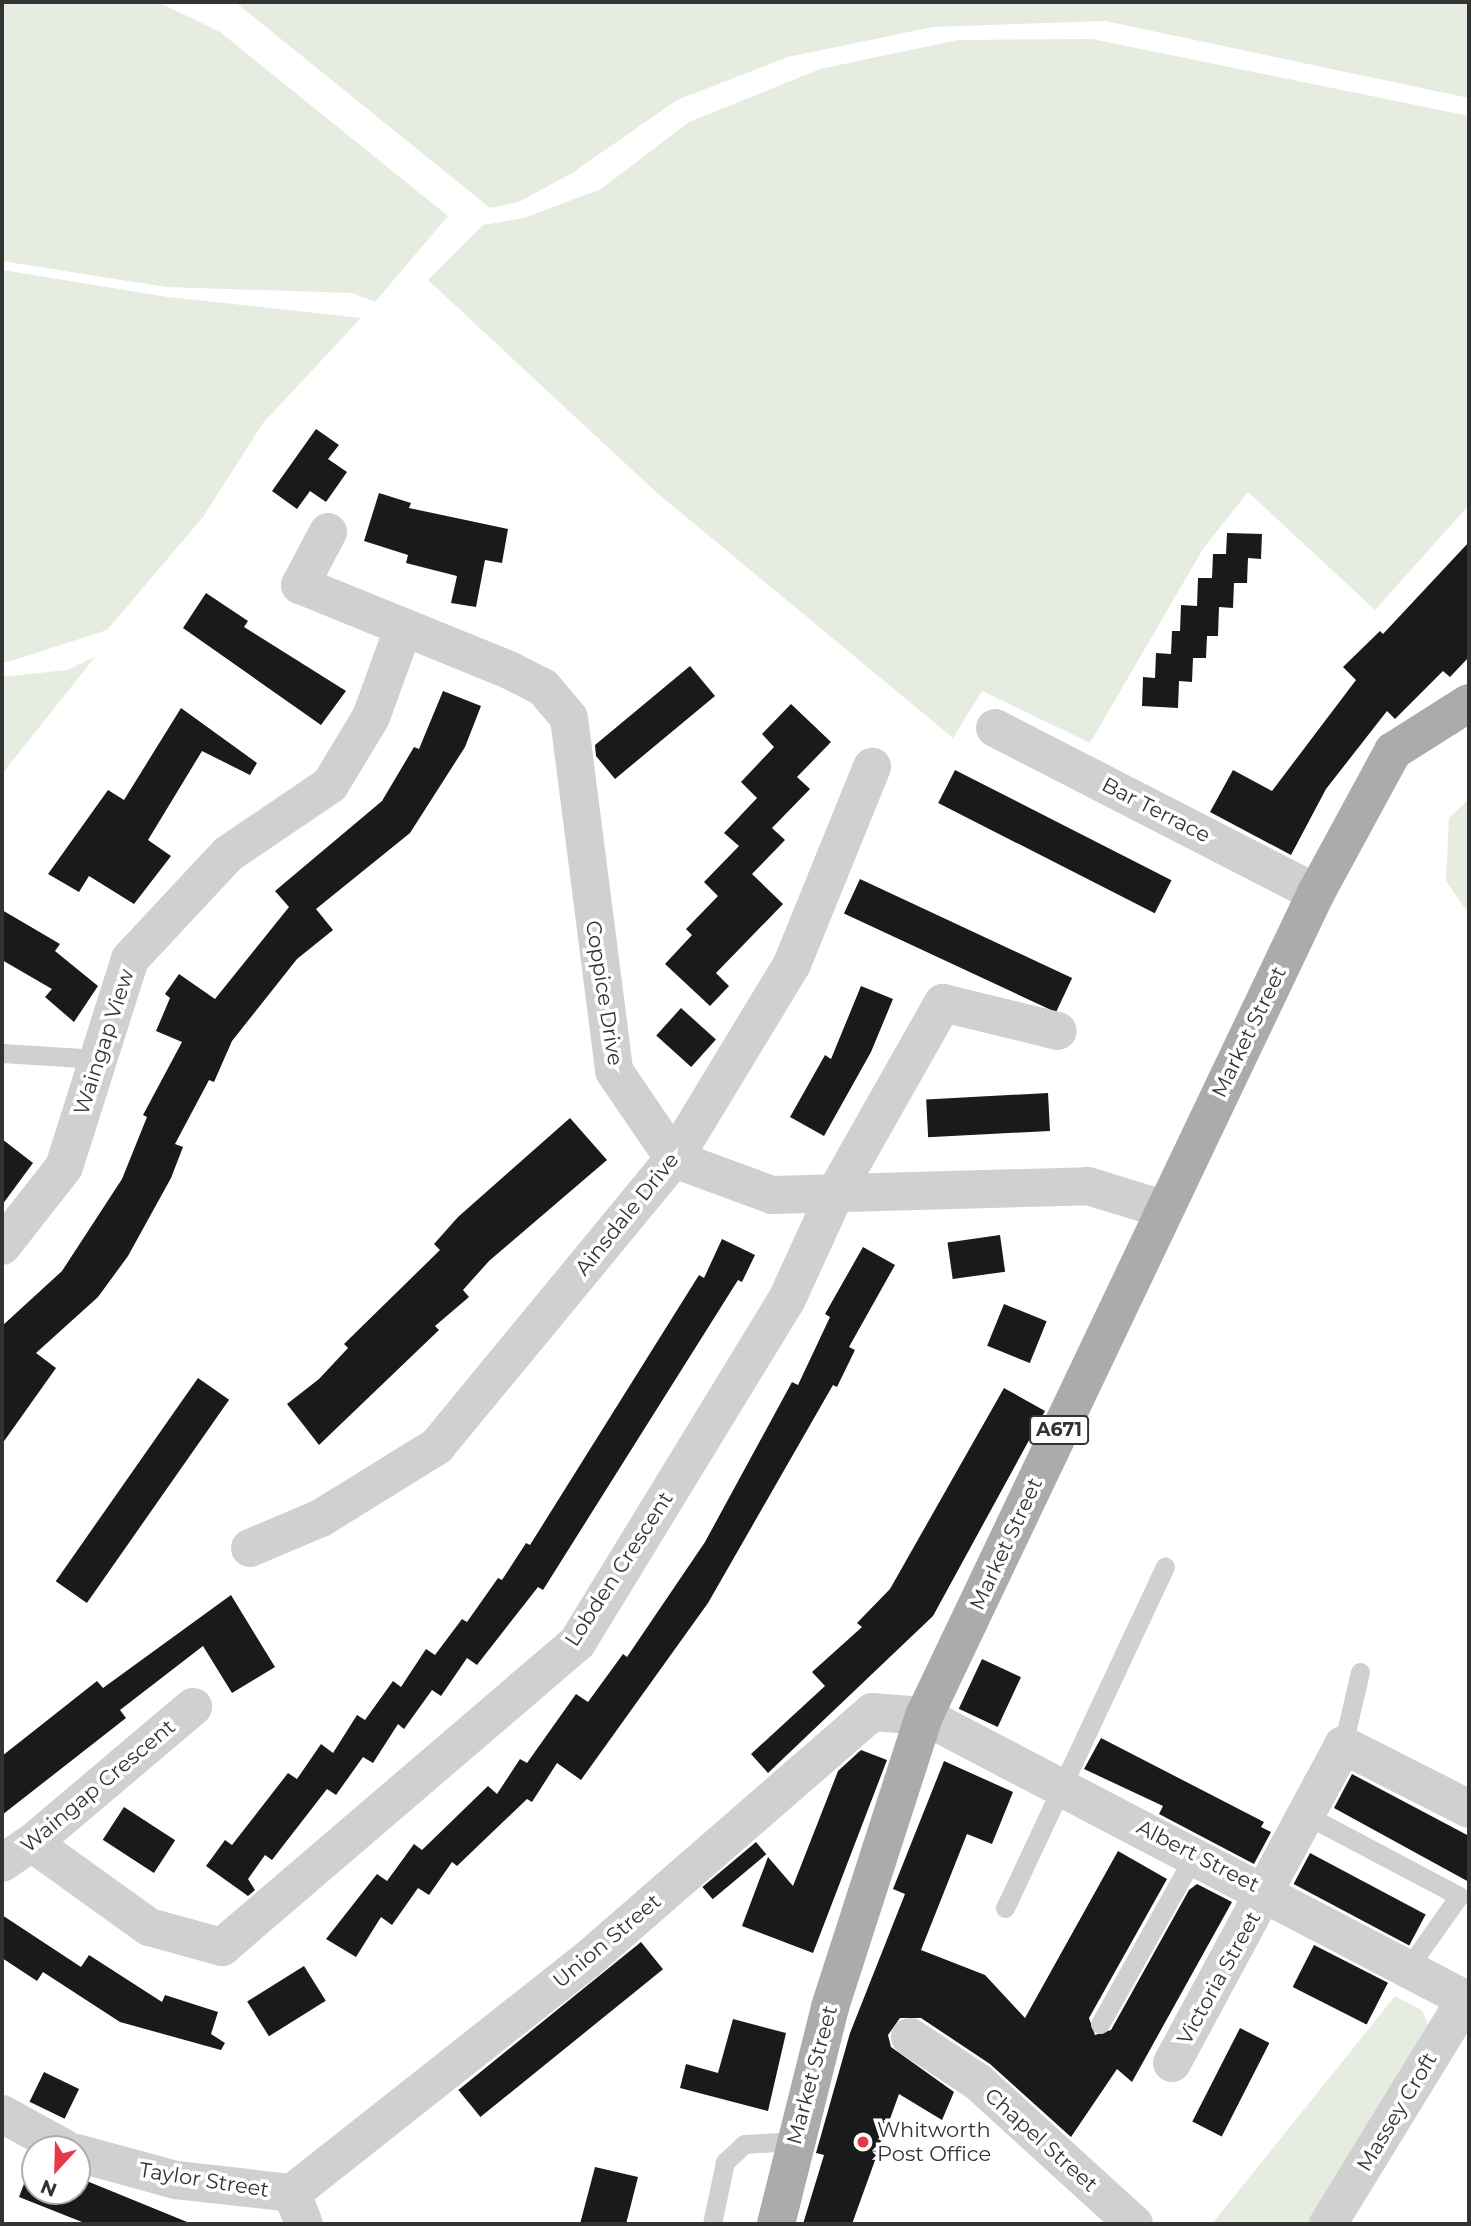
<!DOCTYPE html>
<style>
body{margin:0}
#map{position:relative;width:1471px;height:2226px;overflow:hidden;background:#fff;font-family:Montserrat,sans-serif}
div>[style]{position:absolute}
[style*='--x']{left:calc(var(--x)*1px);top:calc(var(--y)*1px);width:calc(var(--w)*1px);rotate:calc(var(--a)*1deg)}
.green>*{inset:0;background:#e6ecdf}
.building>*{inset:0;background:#1a1a1a;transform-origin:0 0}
.service>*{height:19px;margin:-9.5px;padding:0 9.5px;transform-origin:9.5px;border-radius:9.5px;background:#d0d0d0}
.minor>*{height:38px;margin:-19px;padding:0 19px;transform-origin:19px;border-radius:19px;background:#d0d0d0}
.primary>*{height:38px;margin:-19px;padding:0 19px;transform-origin:19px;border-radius:19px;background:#ababab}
.dots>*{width:19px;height:19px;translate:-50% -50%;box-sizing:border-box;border:4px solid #fff;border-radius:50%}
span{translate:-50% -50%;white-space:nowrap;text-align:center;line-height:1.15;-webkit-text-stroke:7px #fff;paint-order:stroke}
.shield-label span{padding:2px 5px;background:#fff;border:2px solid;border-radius:5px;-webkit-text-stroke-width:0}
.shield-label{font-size:19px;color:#333;font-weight:700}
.street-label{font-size:21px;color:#333}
.poi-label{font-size:21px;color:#333}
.left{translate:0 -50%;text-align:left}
.frame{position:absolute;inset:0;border:4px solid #333;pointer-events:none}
.north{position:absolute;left:21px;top:2135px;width:70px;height:70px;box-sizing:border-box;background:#fff;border:2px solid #adadad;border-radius:50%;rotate:202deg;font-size:19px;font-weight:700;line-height:28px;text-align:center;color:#333}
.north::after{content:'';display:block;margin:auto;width:24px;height:32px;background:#e63946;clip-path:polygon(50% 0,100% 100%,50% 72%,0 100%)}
</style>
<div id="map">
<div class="green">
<i style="clip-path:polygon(2px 2px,158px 2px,220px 32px,448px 216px,375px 302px,352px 293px,166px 287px,2px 261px)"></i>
<i style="clip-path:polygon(235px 2px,1469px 2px,1469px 98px,1105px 21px,933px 27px,788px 57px,677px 100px,572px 173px,519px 202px,490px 208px)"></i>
<i style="clip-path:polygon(1092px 39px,1469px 116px,1469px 505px,1375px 610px,1248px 492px,1203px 549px,1090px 743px,982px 691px,953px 738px,656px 492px,428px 280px,483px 225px,524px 218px,601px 189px,689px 122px,820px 69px,958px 40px)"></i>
<i style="clip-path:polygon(2px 270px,168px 297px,361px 318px,263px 423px,203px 517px,107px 630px,8px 662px,2px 662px)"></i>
<i style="clip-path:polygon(95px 657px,2px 774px,2px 677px,67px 670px)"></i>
<i style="clip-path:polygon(1469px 799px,1469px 914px,1446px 881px,1449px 818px)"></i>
<i style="clip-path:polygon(1395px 1996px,1422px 2010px,1430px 2029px,1312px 2224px,1212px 2224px)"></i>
</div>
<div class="building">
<i style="clip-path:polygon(316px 429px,339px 445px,328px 459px,347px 472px,326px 502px,310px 491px,297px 509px,272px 491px)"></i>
<i style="clip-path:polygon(379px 493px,411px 503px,409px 508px,508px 529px,502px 563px,485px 560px,476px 607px,451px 603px,457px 576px,406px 563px,408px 555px,364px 541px)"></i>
<i style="clip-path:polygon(1227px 533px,1262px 534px,1261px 559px,1248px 558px,1247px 583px,1234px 583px,1233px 608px,1219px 607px,1218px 636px,1207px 636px,1206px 658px,1193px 658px,1192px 682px,1179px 681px,1178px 708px,1142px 706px,1143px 677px,1155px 678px,1156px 653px,1171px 654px,1172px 631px,1180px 631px,1181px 605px,1197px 606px,1198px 578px,1212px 578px,1213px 554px,1226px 554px)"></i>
<i style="clip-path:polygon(1469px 542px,1469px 657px,1450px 677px,1443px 671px,1395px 719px,1387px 711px,1326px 789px,1291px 855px,1210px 812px,1233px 770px,1272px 791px,1356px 680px,1343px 667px,1380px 631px,1383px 634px)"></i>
<i style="clip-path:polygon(206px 593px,248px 621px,244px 627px,346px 691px,321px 725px,183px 628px)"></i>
<i style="clip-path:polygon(690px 666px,715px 696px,615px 779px,596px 756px,595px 745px)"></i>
<i style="clip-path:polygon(443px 691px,481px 706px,465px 747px,410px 833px,316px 909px,333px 930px,297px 959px,232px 1041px,214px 1082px,209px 1080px,175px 1144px,183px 1147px,171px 1178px,128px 1256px,98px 1297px,36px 1353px,56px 1368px,2px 1444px,2px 1326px,62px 1271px,122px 1179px,147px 1117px,143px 1115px,182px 1042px,156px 1031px,170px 998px,165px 994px,179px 974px,215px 999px,289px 907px,275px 891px,382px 801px,414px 747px,419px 749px)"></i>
<i style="clip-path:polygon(791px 704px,831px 742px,797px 777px,810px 789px,772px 828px,785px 840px,752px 874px,783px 904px,716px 973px,729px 986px,710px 1006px,665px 964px,692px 935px,686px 929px,718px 896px,704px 882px,739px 846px,724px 833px,757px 798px,741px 782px,774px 747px,762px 734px)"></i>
<i style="clip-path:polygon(181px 708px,257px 763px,250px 775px,202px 751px,148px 840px,171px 856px,134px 904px,89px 876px,79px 892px,48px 874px,108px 790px,124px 800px)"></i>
<i style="left:955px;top:770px;width:243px;height:37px;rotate:27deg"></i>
<i style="left:860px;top:879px;width:234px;height:38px;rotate:25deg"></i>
<i style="clip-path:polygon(2px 910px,60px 944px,55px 951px,98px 986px,74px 1022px,45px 997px,52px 989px,2px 960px)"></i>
<i style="clip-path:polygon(861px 986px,893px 999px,871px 1052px,824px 1136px,790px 1117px,825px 1055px,831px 1059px)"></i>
<i style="left:681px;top:1008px;width:47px;height:37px;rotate:42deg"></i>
<i style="left:1048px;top:1093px;width:38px;height:122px;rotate:87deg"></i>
<i style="clip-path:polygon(570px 1118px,607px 1160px,489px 1261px,463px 1290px,469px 1297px,435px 1326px,439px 1330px,319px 1445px,287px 1404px,319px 1379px,348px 1348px,344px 1344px,440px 1250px,434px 1244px,458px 1217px)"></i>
<i style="clip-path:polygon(2px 1139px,33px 1163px,2px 1205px)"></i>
<i style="left:1000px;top:1235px;width:37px;height:53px;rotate:82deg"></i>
<i style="clip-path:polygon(722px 1239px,755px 1255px,742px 1282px,738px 1280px,543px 1590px,538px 1587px,477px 1665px,467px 1658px,441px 1696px,432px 1690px,404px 1729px,398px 1724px,373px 1763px,363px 1757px,336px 1795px,327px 1789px,272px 1860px,265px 1855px,248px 1879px,255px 1890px,248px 1896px,206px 1866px,225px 1840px,232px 1845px,288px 1773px,297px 1779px,321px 1744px,333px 1753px,357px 1715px,365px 1720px,393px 1681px,401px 1687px,426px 1649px,435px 1655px,462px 1619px,467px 1622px,498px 1578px,502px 1580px,526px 1543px,530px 1545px,699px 1275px,704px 1278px)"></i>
<i style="clip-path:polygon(863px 1247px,895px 1265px,849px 1347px,855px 1350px,837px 1387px,833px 1385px,708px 1603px,581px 1780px,557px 1763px,532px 1802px,527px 1799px,457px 1866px,452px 1862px,429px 1895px,418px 1888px,392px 1925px,381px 1917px,356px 1957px,326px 1939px,377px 1874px,387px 1881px,414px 1844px,422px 1850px,488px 1786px,497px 1794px,520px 1759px,527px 1763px,576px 1694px,588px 1702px,623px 1654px,627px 1657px,705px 1542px,792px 1382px,798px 1385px,830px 1317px,825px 1314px)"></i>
<i style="left:1004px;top:1304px;width:46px;height:45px;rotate:22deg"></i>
<i style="left:198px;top:1378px;width:38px;height:248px;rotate:35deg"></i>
<i style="clip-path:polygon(1004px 1388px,1045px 1411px,933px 1616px,768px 1773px,751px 1754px,825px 1686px,812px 1672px,862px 1627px,857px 1623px,890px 1589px)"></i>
<i style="clip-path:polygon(231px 1595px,275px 1667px,232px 1693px,203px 1646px,120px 1710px,126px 1718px,2px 1815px,2px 1756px,97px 1681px,103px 1688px)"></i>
<i style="left:982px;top:1659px;width:43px;height:55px;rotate:25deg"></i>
<i style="clip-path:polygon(1101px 1738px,1264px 1822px,1261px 1827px,1271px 1832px,1254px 1864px,1159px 1814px,1163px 1806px,1084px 1769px)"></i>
<i style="clip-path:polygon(861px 1750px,887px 1760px,813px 1953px,742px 1926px,768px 1857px,793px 1886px,838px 1771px)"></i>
<i style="clip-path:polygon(944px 1761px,1013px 1792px,992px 1844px,967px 1834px,921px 1950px,985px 1975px,1025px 2018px,1118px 1851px,1167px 1879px,1089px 2018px,1095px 2035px,1111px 2030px,1189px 1890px,1197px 1884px,1232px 1902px,1132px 2082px,1117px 2069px,1071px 2137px,990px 2064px,921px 2018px,900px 2018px,888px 2035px,891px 2047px,954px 2092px,942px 2120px,899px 2094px,852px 2224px,803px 2224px,824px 2155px,816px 2153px,850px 2033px,905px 1894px,893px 1889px)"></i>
<i style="clip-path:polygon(1352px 1774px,1469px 1836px,1469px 1882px,1334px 1808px)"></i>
<i style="left:124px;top:1807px;width:61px;height:39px;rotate:33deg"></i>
<i style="left:756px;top:1842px;width:16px;height:70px;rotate:50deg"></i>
<i style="left:1310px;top:1853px;width:131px;height:35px;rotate:28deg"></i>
<i style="clip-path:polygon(2px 1915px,81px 1967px,89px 1955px,162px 2002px,165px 1995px,218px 2012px,211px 2034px,225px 2043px,221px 2050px,120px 2022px,43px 1972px,37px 1981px,2px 1958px)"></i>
<i style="left:641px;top:1942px;width:35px;height:235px;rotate:51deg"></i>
<i style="left:1314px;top:1945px;width:83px;height:47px;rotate:27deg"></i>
<i style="left:304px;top:1966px;width:41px;height:67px;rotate:58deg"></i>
<i style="clip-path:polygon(733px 2019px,786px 2033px,768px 2111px,680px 2088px,686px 2064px,718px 2073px)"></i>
<i style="left:1240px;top:2028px;width:33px;height:105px;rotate:27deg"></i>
<i style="left:44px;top:2072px;width:39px;height:33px;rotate:26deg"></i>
<i style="clip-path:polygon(33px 2160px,35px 2191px,77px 2191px,77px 2177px,192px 2224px,87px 2224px,19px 2197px)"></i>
<i style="clip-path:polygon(595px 2167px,638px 2177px,626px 2224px,580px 2224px)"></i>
</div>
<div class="service">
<i style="--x:2;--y:1053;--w:96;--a:3.6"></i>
<i style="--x:1343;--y:1745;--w:75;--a:-76.9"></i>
<i style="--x:1306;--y:1815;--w:173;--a:27.9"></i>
<i style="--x:1459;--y:1896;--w:88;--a:125.3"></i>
<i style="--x:1005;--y:1908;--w:377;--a:-64.9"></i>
<i style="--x:1100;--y:2024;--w:195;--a:-60.8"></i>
<i style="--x:712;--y:2224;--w:63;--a:-78.2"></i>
<i style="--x:725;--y:2162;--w:26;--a:-43"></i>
<i style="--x:744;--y:2144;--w:51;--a:-3.4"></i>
</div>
<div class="minor">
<i style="--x:328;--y:532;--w:60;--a:117.8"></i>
<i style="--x:300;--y:585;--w:226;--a:22.1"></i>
<i style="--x:509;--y:670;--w:38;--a:27"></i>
<i style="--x:543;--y:687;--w:40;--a:50"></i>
<i style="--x:569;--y:718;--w:356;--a:82.7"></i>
<i style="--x:614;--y:1071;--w:107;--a:55.7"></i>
<i style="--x:674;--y:1159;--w:104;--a:20.2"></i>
<i style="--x:772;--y:1195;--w:316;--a:-1.6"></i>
<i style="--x:1088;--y:1186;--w:78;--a:17"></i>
<i style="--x:995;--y:728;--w:361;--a:27.2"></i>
<i style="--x:2;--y:1246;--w:100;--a:-51.9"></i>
<i style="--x:64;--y:1167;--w:218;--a:-72.4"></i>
<i style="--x:130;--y:959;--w:144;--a:-47"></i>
<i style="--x:228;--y:854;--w:123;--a:-34.1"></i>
<i style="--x:330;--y:785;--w:79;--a:-58.9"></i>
<i style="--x:371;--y:717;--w:94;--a:-70"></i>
<i style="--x:250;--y:1548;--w:77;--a:-22.9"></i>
<i style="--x:321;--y:1518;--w:137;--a:-31.8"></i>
<i style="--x:437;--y:1446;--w:372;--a:-50.5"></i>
<i style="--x:674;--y:1159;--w:228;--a:-58.8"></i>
<i style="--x:792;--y:964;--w:213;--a:-67.9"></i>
<i style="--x:32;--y:1843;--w:144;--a:35.7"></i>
<i style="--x:149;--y:1927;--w:76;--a:15.3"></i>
<i style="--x:222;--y:1947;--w:467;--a:-40.6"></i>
<i style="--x:577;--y:1643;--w:403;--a:-58.6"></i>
<i style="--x:787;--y:1299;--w:120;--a:-65.4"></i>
<i style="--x:837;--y:1190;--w:215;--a:-60.5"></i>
<i style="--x:943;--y:1003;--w:118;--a:13.7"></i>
<i style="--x:2;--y:1863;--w:36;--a:-34"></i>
<i style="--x:32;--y:1843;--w:211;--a:-40.2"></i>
<i style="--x:910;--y:2037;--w:82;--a:33.5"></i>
<i style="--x:978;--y:2082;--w:211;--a:42.3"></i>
<i style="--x:1172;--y:2063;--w:361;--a:-61.7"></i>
<i style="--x:1343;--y:1745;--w:141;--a:26.9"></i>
<i style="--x:2;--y:2114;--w:73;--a:28.7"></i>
<i style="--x:77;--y:2153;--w:103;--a:15.3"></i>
<i style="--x:176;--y:2180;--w:117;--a:6.4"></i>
<i style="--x:292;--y:2193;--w:376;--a:-38.3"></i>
<i style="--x:587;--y:1960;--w:378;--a:-41"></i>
<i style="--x:872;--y:1712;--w:52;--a:4.4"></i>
<i style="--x:924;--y:1716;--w:615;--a:27.61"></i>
<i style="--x:292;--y:2193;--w:33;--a:69"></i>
<i style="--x:1328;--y:2224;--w:264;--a:-58.5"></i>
</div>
<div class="primary">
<i style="--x:776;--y:2224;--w:224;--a:-76"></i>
<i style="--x:830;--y:2007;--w:306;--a:-72.1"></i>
<i style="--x:924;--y:1716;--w:912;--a:-64.53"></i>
<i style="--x:1316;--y:893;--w:162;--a:-61.5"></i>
<i style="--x:1393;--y:751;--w:90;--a:-32.3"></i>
</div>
<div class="dots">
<i style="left:863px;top:2142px;background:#e63946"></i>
</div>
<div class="shield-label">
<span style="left:1059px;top:1430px">A671</span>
</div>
<div class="street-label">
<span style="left:1156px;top:810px;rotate:27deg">Bar Terrace</span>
<span style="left:604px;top:993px;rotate:81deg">Coppice Drive</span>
<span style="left:1249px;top:1032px;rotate:-64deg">Market Street</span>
<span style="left:104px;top:1042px;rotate:-72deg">Waingap View</span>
<span style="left:627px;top:1214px;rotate:-51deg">Ainsdale Drive</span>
<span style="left:1006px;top:1544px;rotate:-65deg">Market Street</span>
<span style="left:619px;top:1569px;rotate:-57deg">Lobden Crescent</span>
<span style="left:98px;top:1786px;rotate:-40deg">Waingap Crescent</span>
<span style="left:1198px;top:1856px;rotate:27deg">Albert Street</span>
<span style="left:607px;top:1941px;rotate:-40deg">Union Street</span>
<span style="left:1219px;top:1978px;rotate:-61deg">Victoria Street</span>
<span style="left:812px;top:2075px;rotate:-75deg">Market Street</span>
<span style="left:1397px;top:2112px;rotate:-59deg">Massey Croft</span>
<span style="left:1041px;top:2140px;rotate:42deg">Chapel Street</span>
<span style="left:204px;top:2180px;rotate:9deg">Taylor Street</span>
</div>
<div class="poi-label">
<span class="left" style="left:877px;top:2142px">Whitworth<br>Post Office</span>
</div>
<div class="frame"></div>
<div class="north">N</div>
</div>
